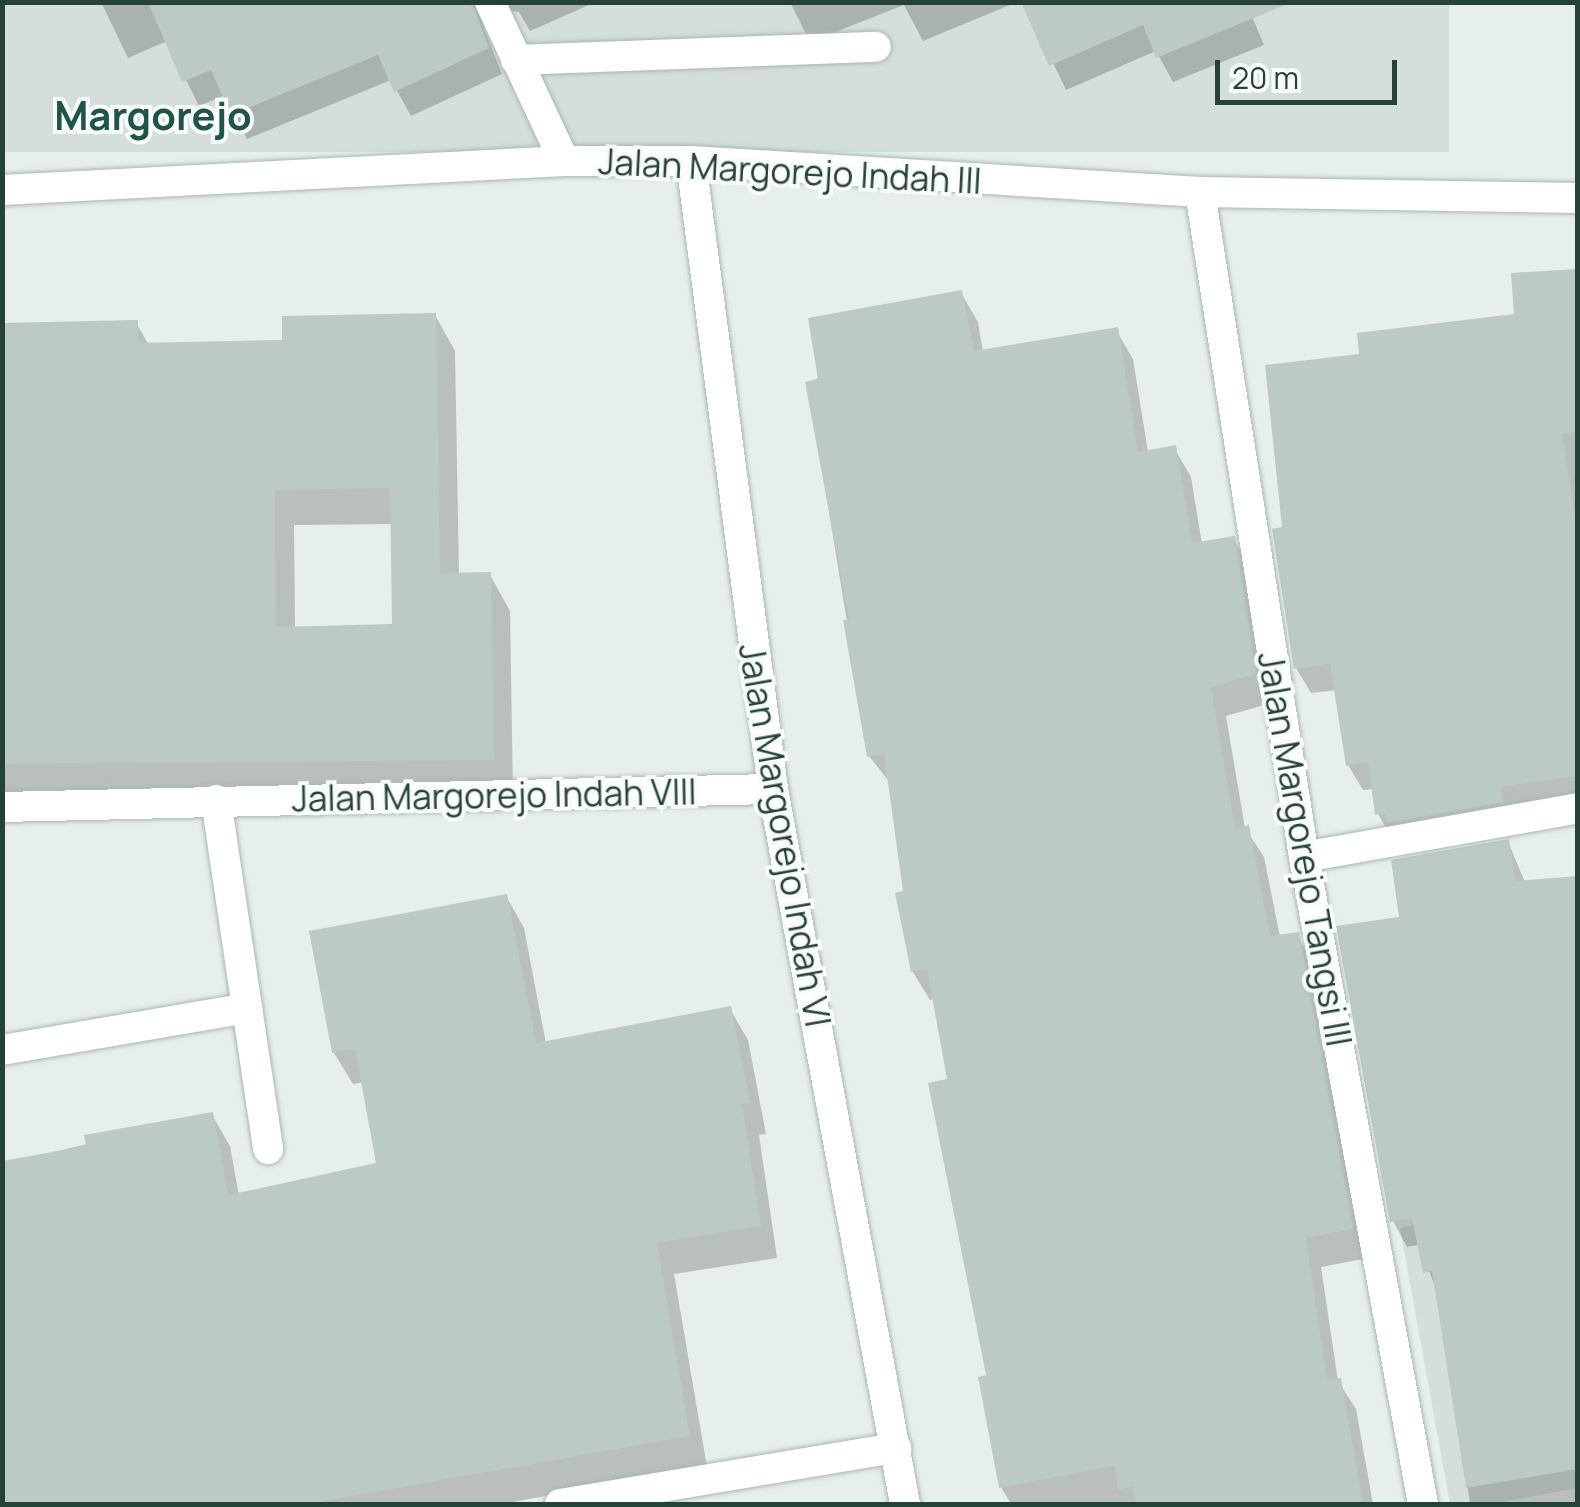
<!DOCTYPE html>
<style>
body{margin:0}
#map{position:relative;width:1580px;height:1507px;overflow:hidden;background:#e6efeb;font-family:Manrope,sans-serif}
div>[style]{position:absolute}
[style*='--x']{left:calc(var(--x)*1px);top:calc(var(--y)*1px);width:calc(var(--w)*1px);rotate:calc(var(--a)*1deg)}
.built>*{inset:0;background:#d4dfda;transform-origin:0 0}
.shadow>*{inset:0;background:#0003}
.building>*{inset:0;background:#bbcac4}
.roads{filter:drop-shadow(0 0 2px #a8b8b2) drop-shadow(0 0 2px #a8b8b2)}
.lane>*{height:30px;margin:-15px;padding:0 15px;transform-origin:15px;border-radius:15px;background:#fff}
.street>*{height:30px;margin:-15px;padding:0 15px;transform-origin:15px;border-radius:15px;background:#fff}
span{translate:-50% -50%;white-space:nowrap;text-align:center;line-height:1.15;-webkit-text-stroke:8px #f7fbf9;paint-order:stroke}
.street-label{font-size:35px;color:#24423a}
.quarter-label{font-size:40px;color:#1f5548;font-weight:700}
.frame{position:absolute;inset:0;border:5px solid #24423a;pointer-events:none}
.scale{position:absolute;left:1215px;top:60px;width:182px;height:45px;box-sizing:border-box;border:5px solid #24423a;border-top:0;padding-left:12px;font-size:30px;line-height:35px;white-space:nowrap;color:#24423a;-webkit-text-stroke:8px #f7fbf9;paint-order:stroke}
</style>
<div id="map">
<div class="built">
<i style="left:2px;top:3px;width:1447px;height:149px"></i>
<i style="clip-path:polygon(1577px 1191px,1577px 1488px,1491px 1504px,1450px 1504px,1400px 1228px)"></i>
</div>
<div class="shadow">
<i style="clip-path:polygon(101px 2px,596px 2px,530px 31px,519px 12px,498px 9px,484px 28px,502px 74px,411px 116px,391px 80px,247px 139px,225px 95px,199px 106px,167px 41px,128px 58px)"></i>
<i style="clip-path:polygon(790px 2px,1017px 2px,923px 41px,904px 5px,810px 42px)"></i>
<i style="clip-path:polygon(1024px 2px,1246px 2px,1264px 45px,1173px 82px,1156px 51px,1066px 90px)"></i>
<i style="clip-path:polygon(1578px 271px,1578px 803px,1393px 840px,1378px 814px,1374px 789px,1363px 790px,1348px 765px,1337px 690px,1311px 693px,1296px 668px,1285px 529px,1362px 357px,1516px 316px)"></i>
<i style="clip-path:polygon(961px 293px,978px 322px,983px 352px,1116px 330px,1133px 359px,1148px 452px,1174px 448px,1191px 477px,1202px 544px,1233px 538px,1250px 567px,1271px 703px,1226px 716px,1245px 828px,1264px 857px,1280px 937px,1297px 935px,1314px 964px,1368px 1258px,1321px 1267px,1338px 1381px,1356px 1409px,1373px 1504px,1011px 1504px,1001px 1487px,950px 1081px,935px 999px,930px 1000px,913px 972px,891px 784px,869px 756px,808px 384px)"></i>
<i style="clip-path:polygon(evenodd,435px 315px,455px 351px,459px 575px,490px 575px,510px 611px,513px 795px,2px 797px,2px 325px,136px 323px,149px 345px,285px 342px,435px 315px,393px 524px,394px 626px,295px 629px,294px 525px,393px 524px)"></i>
<i style="clip-path:polygon(1508px 842px,1525px 882px,1578px 876px,1578px 1504px,1470px 1504px,1439px 1296px,1419px 1245px,1407px 1247px,1393px 1221px,1402px 919px)"></i>
<i style="clip-path:polygon(506px 896px,524px 928px,546px 1044px,730px 1009px,748px 1040px,766px 1134px,759px 1135px,777px 1258px,674px 1274px,707px 1467px,501px 1504px,2px 1504px,2px 1164px,212px 1115px,230px 1146px,239px 1196px,379px 1165px,364px 1082px,353px 1084px,334px 1053px,312px 933px)"></i>
</div>
<div class="building">
<i style="clip-path:polygon(148px 2px,472px 2px,489px 48px,394px 92px,378px 55px,231px 115px,211px 70px,182px 82px)"></i>
<i style="clip-path:polygon(1021px 2px,1288px 2px,1288px 4px,1156px 58px,1143px 25px,1049px 66px)"></i>
<i style="clip-path:polygon(1578px 269px,1578px 432px,1562px 434px,1578px 534px,1578px 776px,1501px 787px,1503px 802px,1386px 823px,1385px 814px,1375px 815px,1368px 762px,1346px 766px,1330px 664px,1294px 669px,1272px 529px,1282px 527px,1265px 365px,1359px 354px,1357px 333px,1514px 314px,1511px 273px)"></i>
<i style="clip-path:polygon(962px 290px,974px 351px,1118px 327px,1138px 452px,1176px 445px,1192px 543px,1235px 536px,1256px 674px,1211px 687px,1235px 828px,1249px 825px,1270px 936px,1299px 932px,1353px 1229px,1306px 1238px,1327px 1380px,1341px 1378px,1363px 1504px,1136px 1504px,1133px 1487px,1118px 1490px,1115px 1466px,999px 1488px,978px 1377px,986px 1375px,928px 1083px,947px 1079px,927px 969px,911px 972px,895px 893px,903px 891px,884px 754px,867px 757px,843px 620px,849px 619px,805px 382px,818px 379px,808px 318px)"></i>
<i style="clip-path:polygon(evenodd,436px 313px,440px 573px,491px 572px,494px 760px,2px 764px,2px 323px,138px 320px,138px 343px,282px 340px,282px 316px,436px 313px,390px 488px,392px 624px,276px 627px,275px 490px,390px 488px)"></i>
<i style="clip-path:polygon(1509px 839px,1515px 881px,1578px 876px,1578px 1469px,1466px 1488px,1432px 1271px,1423px 1273px,1412px 1218px,1390px 1222px,1336px 926px,1399px 917px,1391px 860px)"></i>
<i style="clip-path:polygon(507px 894px,536px 1043px,731px 1006px,750px 1102px,742px 1104px,761px 1226px,657px 1243px,690px 1436px,308px 1504px,2px 1504px,2px 1161px,86px 1146px,84px 1135px,213px 1112px,228px 1195px,376px 1163px,355px 1049px,332px 1053px,309px 931px)"></i>
</div>
<div class="roads">
<div class="lane">
<i style="--x:490;--y:2;--w:175;--a:65"></i>
<i style="--x:516;--y:60;--w:360;--a:-2.1"></i>
</div>
<div class="street">
<i style="--x:691;--y:161;--w:633;--a:82.56"></i>
<i style="--x:773;--y:789;--w:727;--a:79.54"></i>
<i style="--x:2;--y:190;--w:563;--a:-2.95"></i>
<i style="--x:564;--y:161;--w:127;--a:0"></i>
<i style="--x:691;--y:161;--w:510;--a:3.49"></i>
<i style="--x:1200;--y:192;--w:378;--a:0.9"></i>
<i style="--x:1200;--y:192;--w:673;--a:81.11"></i>
<i style="--x:1304;--y:857;--w:658;--a:79.58"></i>
<i style="--x:216;--y:800;--w:353;--a:81.5"></i>
<i style="--x:2;--y:807;--w:771;--a:-1.34"></i>
<i style="--x:1304;--y:857;--w:278;--a:-10.1"></i>
<i style="--x:2;--y:1050;--w:249;--a:-9.7"></i>
<i style="--x:560;--y:1504;--w:341;--a:-9.5"></i>
</div>
</div>
<div class="street-label">
<span style="left:790px;top:171px;rotate:3deg">Jalan Margorejo Indah III</span>
<span style="left:494px;top:795px;rotate:-1deg">Jalan Margorejo Indah VIII</span>
<span style="left:785px;top:835px;rotate:80deg">Jalan Margorejo Indah VI</span>
<span style="left:1305px;top:849px;rotate:80deg">Jalan Margorejo Tangsi III</span>
</div>
<div class="quarter-label">
<span style="left:153px;top:115px">Margorejo</span>
</div>
<div class="frame"></div>
<div class="scale">20 m</div>
</div>
